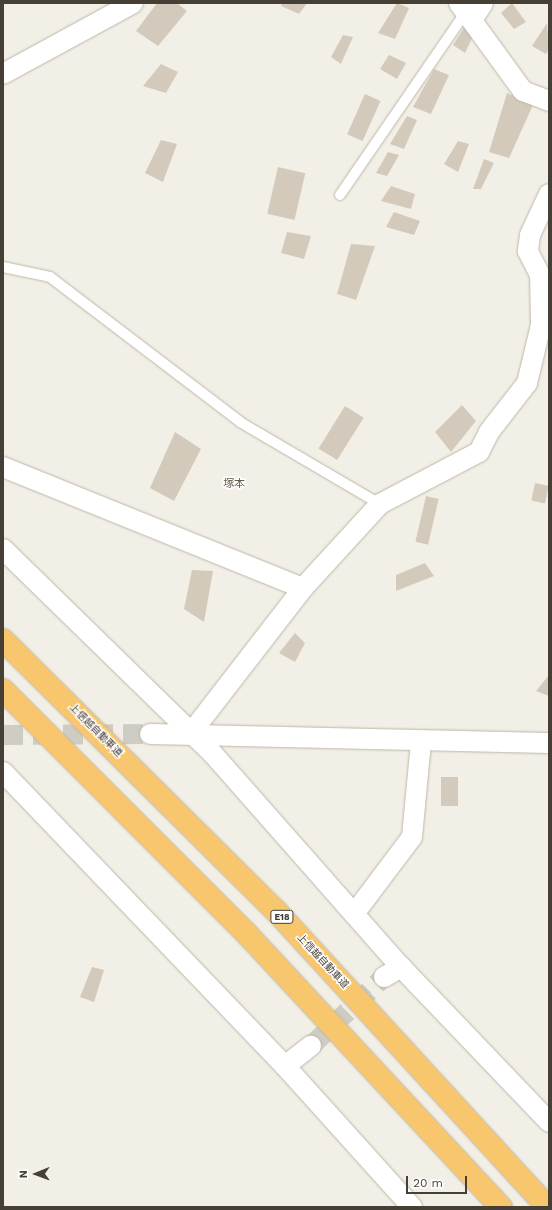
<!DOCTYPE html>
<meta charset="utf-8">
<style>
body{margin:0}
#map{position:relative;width:552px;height:1210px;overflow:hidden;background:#f2efe6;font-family:"Work Sans","Noto Sans JP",sans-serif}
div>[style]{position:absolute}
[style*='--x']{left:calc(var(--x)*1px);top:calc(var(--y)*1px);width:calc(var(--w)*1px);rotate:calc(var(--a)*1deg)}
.building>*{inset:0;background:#d4cabc;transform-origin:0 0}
.street-tunnel>*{height:20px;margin-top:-10px;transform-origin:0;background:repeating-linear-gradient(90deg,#cfccc3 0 20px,transparent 0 30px)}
.roads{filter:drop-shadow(0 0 1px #beb6a9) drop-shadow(0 0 1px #beb6a9)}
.lane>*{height:10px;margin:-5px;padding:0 5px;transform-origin:5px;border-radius:5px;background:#fff}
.street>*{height:20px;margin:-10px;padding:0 10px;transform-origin:10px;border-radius:10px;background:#fff}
.highway>*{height:22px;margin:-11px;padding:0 11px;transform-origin:11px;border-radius:11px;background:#f8c66c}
span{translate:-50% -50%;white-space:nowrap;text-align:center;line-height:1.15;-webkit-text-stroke:3px #fff;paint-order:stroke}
.shield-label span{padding:1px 3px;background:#fff;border:1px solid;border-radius:3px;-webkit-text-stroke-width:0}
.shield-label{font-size:9px;color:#453f36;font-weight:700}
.street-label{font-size:10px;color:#453f36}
.neighbourhood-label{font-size:11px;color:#675c4d}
.frame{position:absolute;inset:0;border:4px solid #453f36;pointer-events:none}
.north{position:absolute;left:16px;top:1154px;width:40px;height:40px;-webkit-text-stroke:3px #fff;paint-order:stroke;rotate:269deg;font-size:11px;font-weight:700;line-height:16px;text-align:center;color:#453f36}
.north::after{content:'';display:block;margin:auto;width:14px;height:18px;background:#453f36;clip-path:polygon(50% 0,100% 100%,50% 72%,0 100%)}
.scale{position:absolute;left:406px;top:1176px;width:61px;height:18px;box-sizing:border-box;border:2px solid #453f36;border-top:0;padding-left:5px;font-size:12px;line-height:14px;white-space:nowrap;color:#453f36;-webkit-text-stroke:3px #fff;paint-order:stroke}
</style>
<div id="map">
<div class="building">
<i style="clip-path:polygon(157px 3px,177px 3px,187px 11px,158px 46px,136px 31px)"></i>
<i style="clip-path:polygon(282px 3px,307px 3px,299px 14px,281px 6px)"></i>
<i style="clip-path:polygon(397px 3px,409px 8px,395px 39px,378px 33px)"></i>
<i style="clip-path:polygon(512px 3px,526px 22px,514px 29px,501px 13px)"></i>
<i style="clip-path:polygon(547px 23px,549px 49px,546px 54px,532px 46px)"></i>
<i style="clip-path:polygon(465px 26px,473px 36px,465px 53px,453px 45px)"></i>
<i style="clip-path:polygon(343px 35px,353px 37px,341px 64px,331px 57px)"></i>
<i style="clip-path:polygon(389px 55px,406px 63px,397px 79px,380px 69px)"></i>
<i style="clip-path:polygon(161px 64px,178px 72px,166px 93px,143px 86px)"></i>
<i style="clip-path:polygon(434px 69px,449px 75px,431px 114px,413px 107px)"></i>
<i style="clip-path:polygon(507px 93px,533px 105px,509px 158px,489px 152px)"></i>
<i style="left:365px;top:94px;width:17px;height:44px;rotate:24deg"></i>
<i style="clip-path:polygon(407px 116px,417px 120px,404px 149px,390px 144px)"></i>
<i style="clip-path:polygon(161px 140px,177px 144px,163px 182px,145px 173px)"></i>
<i style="clip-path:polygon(458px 141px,469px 144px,458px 172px,444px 164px)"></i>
<i style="clip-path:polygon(388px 152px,399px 155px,387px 176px,376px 173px)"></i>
<i style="clip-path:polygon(484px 159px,494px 163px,481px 189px,473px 189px)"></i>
<i style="left:278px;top:167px;width:28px;height:48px;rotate:13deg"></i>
<i style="clip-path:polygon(391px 186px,415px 194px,411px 209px,381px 201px)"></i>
<i style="clip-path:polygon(394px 212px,420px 221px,414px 235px,386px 227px)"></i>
<i style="clip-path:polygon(287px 232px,311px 236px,304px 259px,281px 253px)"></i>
<i style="clip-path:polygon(351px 244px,375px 246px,356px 300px,337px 294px)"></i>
<i style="clip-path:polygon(462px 405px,476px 421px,451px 452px,435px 432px)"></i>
<i style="left:345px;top:406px;width:22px;height:50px;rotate:32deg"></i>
<i style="clip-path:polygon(175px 432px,201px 449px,174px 501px,150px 488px)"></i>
<i style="left:535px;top:483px;width:14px;height:18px;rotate:12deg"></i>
<i style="left:426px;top:496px;width:13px;height:47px;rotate:13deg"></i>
<i style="clip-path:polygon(425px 563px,434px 576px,396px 591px,396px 575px)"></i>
<i style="clip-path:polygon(192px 570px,213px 571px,204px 622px,184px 609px)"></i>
<i style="clip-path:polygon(295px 633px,305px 643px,295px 662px,279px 653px)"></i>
<i style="clip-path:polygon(549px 675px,549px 696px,536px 691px)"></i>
<i style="left:441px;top:777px;width:17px;height:29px"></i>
<i style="clip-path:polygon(92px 967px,104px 970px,94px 1002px,80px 997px)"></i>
</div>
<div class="street-tunnel">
<i style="--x:3;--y:735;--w:147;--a:-0.4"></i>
<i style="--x:311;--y:1046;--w:100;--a:-43.4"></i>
</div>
<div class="roads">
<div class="lane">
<i style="--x:340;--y:195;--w:221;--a:-55.5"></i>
<i style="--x:3;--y:267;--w:48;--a:12"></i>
<i style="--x:50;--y:277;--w:239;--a:37.3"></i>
<i style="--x:240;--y:422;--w:162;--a:30.4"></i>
</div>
<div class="street">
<i style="--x:459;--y:3;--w:109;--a:54"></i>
<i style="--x:523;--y:91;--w:28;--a:21"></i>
<i style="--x:472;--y:20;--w:20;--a:-57"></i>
<i style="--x:3;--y:74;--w:148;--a:-28.6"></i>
<i style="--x:3;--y:467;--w:323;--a:22"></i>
<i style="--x:3;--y:549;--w:293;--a:44.3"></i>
<i style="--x:213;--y:754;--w:284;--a:48.6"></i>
<i style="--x:401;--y:967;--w:214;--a:46.3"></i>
<i style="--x:191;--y:733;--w:183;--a:-52.3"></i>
<i style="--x:303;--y:588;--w:114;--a:-47.5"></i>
<i style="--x:380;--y:504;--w:112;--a:-27.7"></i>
<i style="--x:479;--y:452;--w:22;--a:-63"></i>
<i style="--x:489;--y:432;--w:62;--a:-52.2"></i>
<i style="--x:527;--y:383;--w:60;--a:-76.4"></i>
<i style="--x:541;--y:325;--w:50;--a:-91.1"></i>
<i style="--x:540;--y:275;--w:27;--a:-117"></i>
<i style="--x:528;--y:251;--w:16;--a:-83"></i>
<i style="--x:530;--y:235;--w:45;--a:-65.1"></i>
<i style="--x:150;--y:734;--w:399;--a:1.3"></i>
<i style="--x:3;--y:772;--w:407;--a:46.2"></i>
<i style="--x:285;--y:1066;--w:190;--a:48"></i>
<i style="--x:354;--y:914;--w:96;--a:-53"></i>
<i style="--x:412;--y:837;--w:96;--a:-84.6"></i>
<i style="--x:384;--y:977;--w:20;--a:-30"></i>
<i style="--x:285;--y:1066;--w:33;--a:-38"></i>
</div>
<div class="highway">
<i style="--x:3;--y:640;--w:386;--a:44.8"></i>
<i style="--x:277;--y:912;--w:400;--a:47.5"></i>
<i style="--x:3;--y:690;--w:345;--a:45"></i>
<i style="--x:247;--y:934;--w:373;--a:47.1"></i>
</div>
</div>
<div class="shield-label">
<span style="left:282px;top:917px">E18</span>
</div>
<div class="street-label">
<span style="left:96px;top:730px;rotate:45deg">上信越自動車道</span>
<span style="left:323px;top:961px;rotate:47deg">上信越自動車道</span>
</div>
<div class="neighbourhood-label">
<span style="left:234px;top:484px">塚本</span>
</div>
<div class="frame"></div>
<div class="north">N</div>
<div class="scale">20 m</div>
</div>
